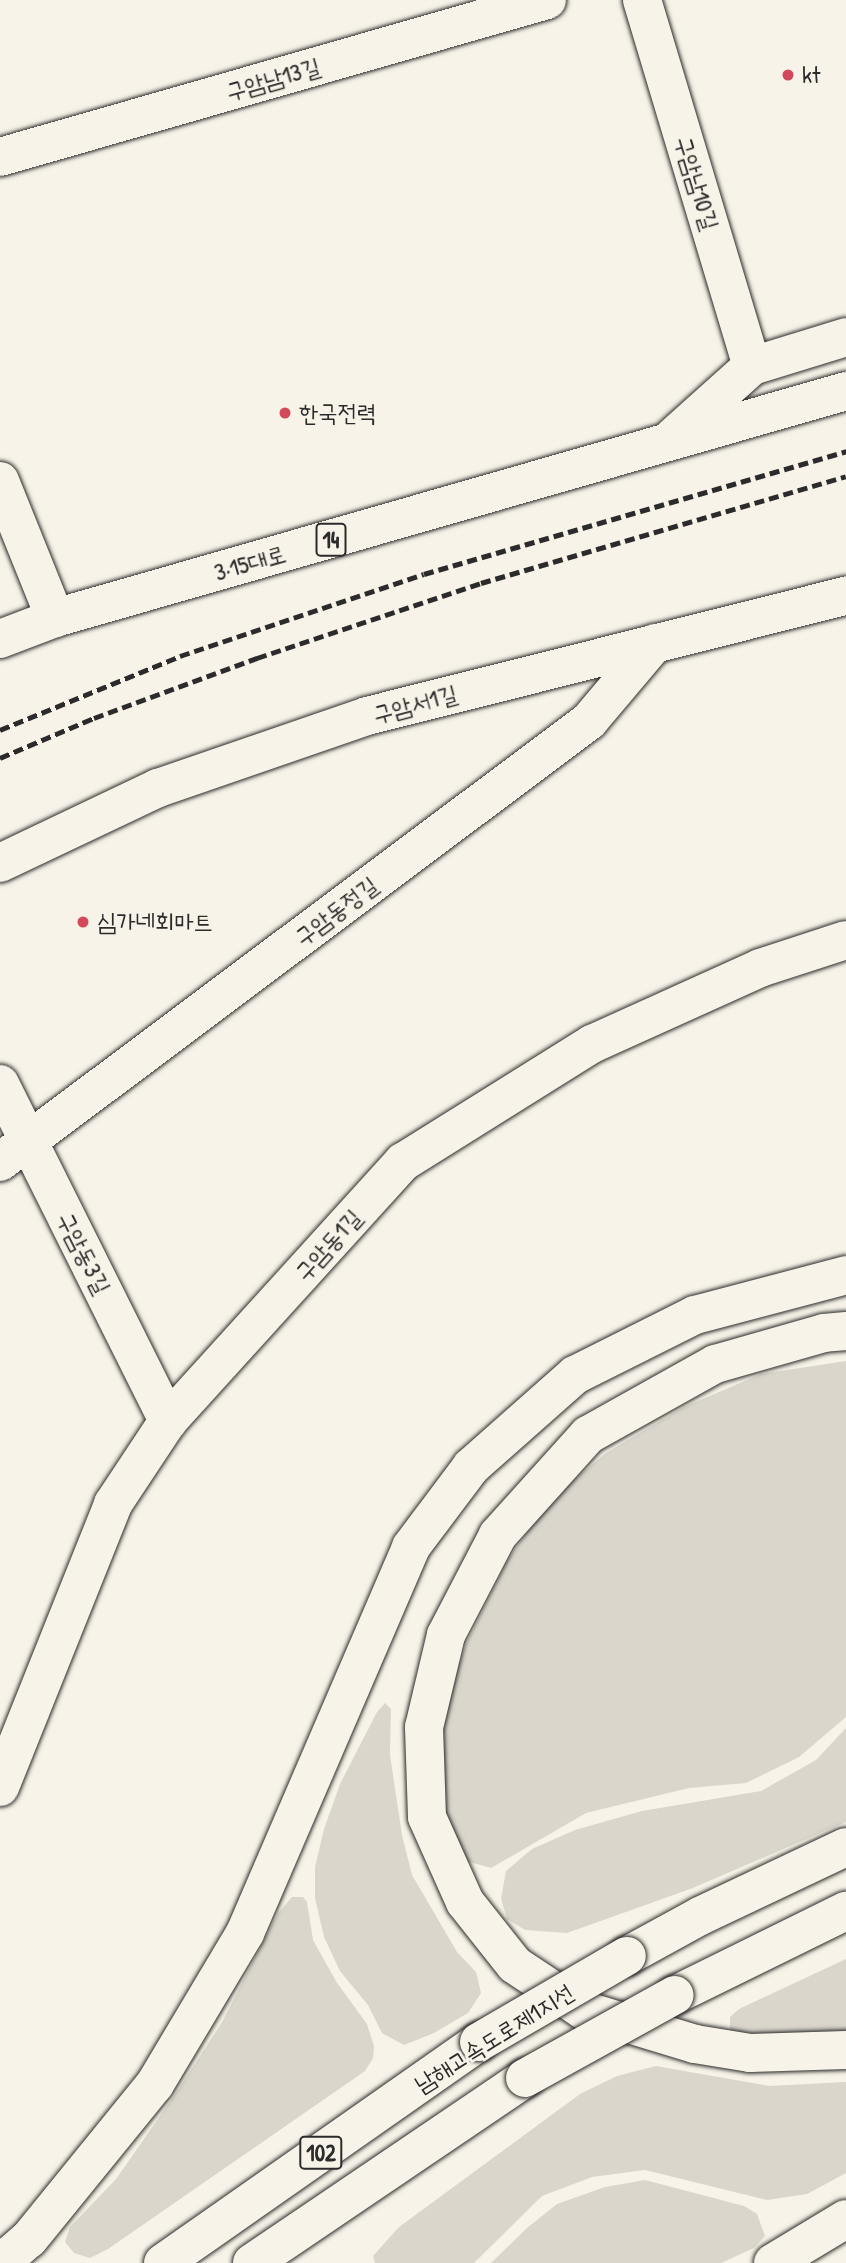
<!DOCTYPE html>
<meta charset="utf-8">
<style>
body{margin:0}
#map{position:relative;width:846px;height:2263px;overflow:hidden;background:#f7f3e8;font-family:"Patrick Hand","Poor Story",sans-serif}
div>[style]{position:absolute}
[style*='--x']{left:calc(var(--x)*1px);top:calc(var(--y)*1px);width:calc(var(--w)*1px);rotate:calc(var(--a)*1deg)}
.green>*{inset:0;background:#dad6cc}
.roads{filter:drop-shadow(0 0 2px #2b2b2b) drop-shadow(0 0 2px #2b2b2b)}
.minor>*{height:38px;margin:-19px;padding:0 19px;transform-origin:19px;border-radius:19px;background:#f7f3e8}
.primary>*{height:38px;margin:-19px;padding:0 19px;transform-origin:19px;border-radius:19px;background:#f7f3e8}
.motorway>*{height:38px;margin:-19px;padding:0 19px;transform-origin:19px;border-radius:19px;background:#f7f3e8}
.rail>*{height:5px;margin-top:-2.5px;transform-origin:0;background:repeating-linear-gradient(90deg,#2b2b2b 0 10px,transparent 0 15px)}
.bridges{filter:drop-shadow(0 0 2px #2b2b2b) drop-shadow(0 0 2px #2b2b2b)}
.motorway-bridge>*{height:38px;margin:-19px;padding:0 19px;transform-origin:19px;border-radius:19px;background:#f7f3e8}
.dots>*{width:19px;height:19px;translate:-50% -50%;box-sizing:border-box;border:4px solid #f7f3e8;border-radius:50%}
span{translate:-50% -50%;white-space:nowrap;text-align:center;line-height:1.15;-webkit-text-stroke:5px #f7f3e8;paint-order:stroke}
.shield-label span{padding:2px 5px;background:#f7f3e8;border:2px solid;border-radius:5px;-webkit-text-stroke-width:0}
.shield-label{font-size:23px;color:#2b2b2b;font-weight:700}
.poi-label{font-size:24px;color:#2b2b2b}
.left{translate:0 -50%;text-align:left}
.street-label{font-size:24px;color:#2b2b2b}
</style>
<div id="map">
<div class="green">
<i style="clip-path:polygon(846px 1361px,846px 1717px,799px 1757px,746px 1783px,689px 1788px,586px 1813px,491px 1868px,466px 1861px,438px 1797px,441px 1722px,466px 1644px,508px 1560px,548px 1502px,606px 1453px,684px 1407px,761px 1374px)"></i>
<i style="clip-path:polygon(385px 1703px,391px 1709px,390px 1755px,402px 1835px,412px 1875px,457px 1952px,476px 1972px,481px 1993px,468px 2013px,434px 2033px,404px 2045px,382px 2033px,368px 2005px,340px 1971px,324px 1937px,315px 1898px,315px 1867px,324px 1829px,340px 1784px,377px 1712px)"></i>
<i style="clip-path:polygon(846px 1728px,846px 1822px,693px 1888px,567px 1933px,525px 1930px,507px 1919px,501px 1899px,506px 1871px,532px 1849px,575px 1830px,642px 1811px,761px 1791px,816px 1760px)"></i>
<i style="clip-path:polygon(292px 1897px,303px 1897px,307px 1902px,313px 1940px,337px 1983px,367px 2024px,374px 2046px,373px 2058px,365px 2071px,108px 2249px,90px 2258px,74px 2253px,65px 2242px,70px 2227px,116px 2179px,174px 2096px,221px 2024px,278px 1913px)"></i>
<i style="clip-path:polygon(846px 1959px,846px 2040px,745px 2038px,730px 2030px,730px 2017px,739px 2009px)"></i>
<i style="clip-path:polygon(656px 2066px,769px 2086px,846px 2082px,846px 2173px,807px 2194px,767px 2200px,645px 2170px,592px 2177px,542px 2196px,474px 2263px,375px 2263px,373px 2256px,399px 2227px,580px 2094px,617px 2076px)"></i>
<i style="clip-path:polygon(645px 2180px,744px 2206px,757px 2214px,765px 2236px,754px 2248px,721px 2263px,491px 2263px,527px 2228px,557px 2204px,605px 2187px)"></i>
</div>
<div class="roads">
<div class="minor">
<i style="--x:642;--y:0;--w:382;--a:73.3"></i>
<i style="--x:0;--y:157;--w:569;--a:-16.01"></i>
<i style="--x:0;--y:481;--w:148;--a:68.1"></i>
<i style="--x:0;--y:863;--w:175;--a:-25.4"></i>
<i style="--x:158;--y:788;--w:221;--a:-19"></i>
<i style="--x:367;--y:716;--w:494;--a:-14.1"></i>
<i style="--x:0;--y:1084;--w:377;--a:63.5"></i>
<i style="--x:0;--y:1162;--w:736;--a:-36.82"></i>
<i style="--x:589;--y:721;--w:102;--a:-49.8"></i>
<i style="--x:0;--y:1787;--w:305;--a:-68.2"></i>
<i style="--x:113;--y:1504;--w:100;--a:-56.5"></i>
<i style="--x:168;--y:1421;--w:350;--a:-47.8"></i>
<i style="--x:403;--y:1162;--w:223;--a:-32"></i>
<i style="--x:592;--y:1044;--w:184;--a:-24.3"></i>
<i style="--x:760;--y:968;--w:90;--a:-18"></i>
</div>
<div class="primary">
<i style="--x:673;--y:437;--w:106;--a:-41.9"></i>
<i style="--x:752;--y:366;--w:98;--a:-17.1"></i>
<i style="--x:0;--y:639;--w:59;--a:-20.9"></i>
<i style="--x:55;--y:618;--w:823;--a:-16.01"></i>
</div>
<div class="motorway">
<i style="--x:846;--y:1331;--w:22;--a:175"></i>
<i style="--x:824;--y:1333;--w:113;--a:164.1"></i>
<i style="--x:715;--y:1364;--w:145;--a:150.8"></i>
<i style="--x:588;--y:1435;--w:135;--a:132"></i>
<i style="--x:498;--y:1535;--w:113;--a:117.5"></i>
<i style="--x:446;--y:1635;--w:95;--a:103.4"></i>
<i style="--x:424;--y:1727;--w:90;--a:88.1"></i>
<i style="--x:427;--y:1817;--w:93;--a:65.9"></i>
<i style="--x:465;--y:1902;--w:80;--a:51.6"></i>
<i style="--x:515;--y:1965;--w:82;--a:33.5"></i>
<i style="--x:583;--y:2010;--w:117;--a:16.9"></i>
<i style="--x:695;--y:2044;--w:56;--a:9.3"></i>
<i style="--x:750;--y:2053;--w:96;--a:-1.8"></i>
<i style="--x:627;--y:1956;--w:83;--a:-28.7"></i>
<i style="--x:700;--y:1916;--w:161;--a:-25.3"></i>
<i style="--x:675;--y:1995;--w:191;--a:-26.2"></i>
<i style="--x:1;--y:2263;--w:37;--a:-41"></i>
<i style="--x:29;--y:2239;--w:200;--a:-50.9"></i>
<i style="--x:155;--y:2084;--w:176;--a:-59.2"></i>
<i style="--x:245;--y:1933;--w:420;--a:-66.7"></i>
<i style="--x:411;--y:1547;--w:100;--a:-53.1"></i>
<i style="--x:471;--y:1467;--w:139;--a:-41.5"></i>
<i style="--x:575;--y:1375;--w:134;--a:-26.6"></i>
<i style="--x:695;--y:1315;--w:156;--a:-14.8"></i>
<i style="--x:163;--y:2263;--w:386;--a:-35"></i>
<i style="--x:252;--y:2263;--w:330;--a:-34.1"></i>
<i style="--x:773;--y:2263;--w:85;--a:-31.1"></i>
</div>
</div>
<div class="rail">
<i style="--x:0;--y:730;--w:195;--a:-22.3"></i>
<i style="--x:180;--y:656;--w:257;--a:-18.6"></i>
<i style="--x:424;--y:574;--w:440;--a:-16.2"></i>
<i style="--x:0;--y:758;--w:102;--a:-23.1"></i>
<i style="--x:94;--y:718;--w:174;--a:-20.2"></i>
<i style="--x:257;--y:658;--w:236;--a:-18.5"></i>
<i style="--x:481;--y:583;--w:380;--a:-16.3"></i>
</div>
<div class="bridges">
<div class="motorway-bridge">
<i style="--x:479;--y:2042;--w:171;--a:-30.2"></i>
<i style="--x:525;--y:2078;--w:171;--a:-29"></i>
</div>
</div>
<div class="dots">
<i style="left:788px;top:75px;background:#d1495b"></i>
<i style="left:285px;top:413px;background:#d1495b"></i>
<i style="left:83px;top:922px;background:#d1495b"></i>
</div>
<div class="shield-label">
<span style="left:331px;top:540px">14</span>
<span style="left:321px;top:2153px">102</span>
</div>
<div class="poi-label">
<span class="left" style="left:802px;top:75px">kt</span>
<span class="left" style="left:299px;top:413px">한국전력</span>
<span class="left" style="left:97px;top:922px">심가네회마트</span>
</div>
<div class="street-label">
<span style="left:273px;top:79px;rotate:-16deg">구암남13길</span>
<span style="left:697px;top:183px;rotate:73deg">구암남10길</span>
<span style="left:250px;top:563px;rotate:-16deg">3·15대로</span>
<span style="left:415px;top:704px;rotate:-15deg">구암서1길</span>
<span style="left:336px;top:911px;rotate:-37deg">구암동정길</span>
<span style="left:328px;top:1245px;rotate:-48deg">구암동1길</span>
<span style="left:84px;top:1253px;rotate:63deg">구암동3길</span>
<span style="left:494px;top:2038px;rotate:-32deg">남해고속도로제1지선</span>
</div>
</div>
